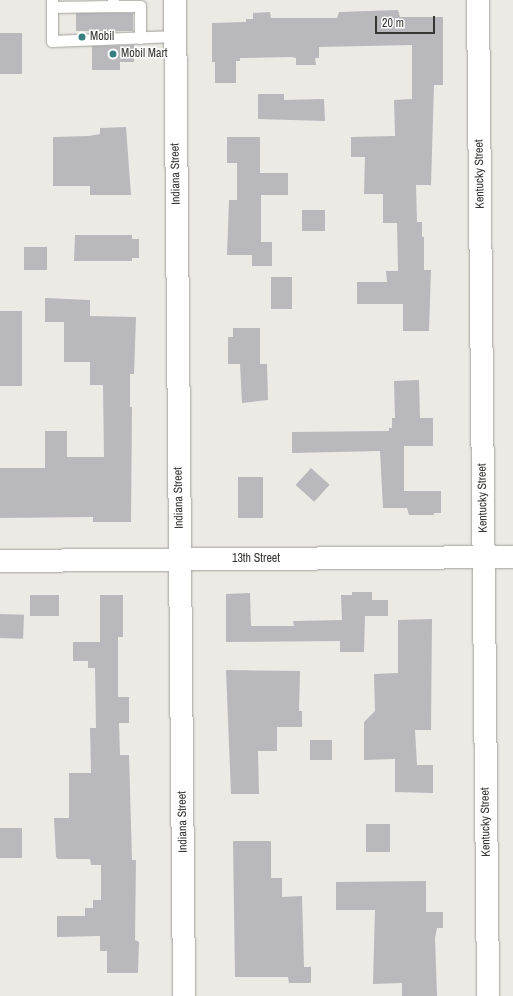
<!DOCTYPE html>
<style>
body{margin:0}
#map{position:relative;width:513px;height:996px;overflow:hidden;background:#eceae5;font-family:"Archivo Narrow",sans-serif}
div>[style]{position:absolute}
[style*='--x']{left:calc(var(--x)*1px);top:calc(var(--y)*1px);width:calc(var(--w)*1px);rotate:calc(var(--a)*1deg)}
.building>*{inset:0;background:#b9b8bd;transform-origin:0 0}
.roads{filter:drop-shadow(0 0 1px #a2a09b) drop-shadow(0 0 1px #a2a09b)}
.lane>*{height:11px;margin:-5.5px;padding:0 5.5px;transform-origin:5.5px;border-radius:5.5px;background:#fff}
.street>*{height:22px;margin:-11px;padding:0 11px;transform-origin:11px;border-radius:11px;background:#fff}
.dots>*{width:11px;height:11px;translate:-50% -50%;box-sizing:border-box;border:2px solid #fff;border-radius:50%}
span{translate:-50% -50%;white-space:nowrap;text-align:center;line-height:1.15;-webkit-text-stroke:3px #fff;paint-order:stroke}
.poi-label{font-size:12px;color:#373634}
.left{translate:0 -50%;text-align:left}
.street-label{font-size:12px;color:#373634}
.scale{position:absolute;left:375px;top:16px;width:60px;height:18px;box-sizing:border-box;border:2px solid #373634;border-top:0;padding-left:5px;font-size:12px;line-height:14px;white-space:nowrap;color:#373634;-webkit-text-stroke:3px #fff;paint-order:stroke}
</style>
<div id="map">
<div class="building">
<i style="clip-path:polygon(398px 10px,400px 17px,443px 17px,443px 85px,434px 85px,431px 185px,416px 185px,417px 222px,422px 222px,422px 237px,424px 237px,424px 270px,431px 270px,429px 331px,403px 331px,403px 304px,357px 304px,357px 282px,387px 282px,386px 271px,398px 271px,397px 223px,383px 223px,383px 194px,364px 194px,365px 157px,351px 157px,351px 137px,395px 136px,394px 100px,412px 99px,412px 45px,319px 47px,319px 58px,315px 58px,316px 65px,296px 65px,296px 58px,292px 57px,240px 58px,240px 61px,236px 61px,236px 83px,215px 83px,215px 62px,212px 62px,212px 23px,246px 22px,246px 19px,253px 19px,253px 13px,270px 12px,271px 18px,337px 18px,339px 12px)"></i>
<i style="left:133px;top:13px;width:18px;height:57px;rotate:90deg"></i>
<i style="left:0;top:33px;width:22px;height:41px"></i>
<i style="clip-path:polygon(134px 45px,134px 62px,120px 62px,120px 70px,92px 70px,92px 46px)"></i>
<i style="clip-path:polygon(258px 94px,284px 94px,284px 100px,324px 99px,325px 121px,258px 119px)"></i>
<i style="clip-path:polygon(126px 127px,131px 195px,90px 195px,90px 186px,53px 186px,53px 137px,89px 136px,100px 134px,100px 128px)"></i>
<i style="clip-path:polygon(227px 137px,260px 137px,260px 173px,288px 173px,288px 195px,261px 195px,261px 242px,272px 242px,272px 266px,252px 266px,252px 255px,227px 255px,229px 200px,237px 200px,237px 163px,227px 163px)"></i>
<i style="left:302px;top:210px;width:23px;height:21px"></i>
<i style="clip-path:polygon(75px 235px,132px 235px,132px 239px,139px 239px,139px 258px,132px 258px,132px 261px,74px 261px)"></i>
<i style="left:24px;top:247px;width:23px;height:23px"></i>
<i style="left:271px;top:277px;width:21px;height:32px"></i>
<i style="clip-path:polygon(45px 298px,90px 300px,90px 316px,136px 317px,134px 374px,130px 374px,130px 407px,132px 407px,131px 522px,93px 522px,93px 517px,0 518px,0 468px,45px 468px,45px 431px,67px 431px,67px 457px,104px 457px,103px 385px,90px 385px,90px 362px,64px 362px,64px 322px,45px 322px)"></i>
<i style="left:0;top:311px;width:22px;height:75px"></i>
<i style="clip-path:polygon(233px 328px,260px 328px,260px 364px,267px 364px,268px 400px,242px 403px,240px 364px,228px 364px,228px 337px,233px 337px)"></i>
<i style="clip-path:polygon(419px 380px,420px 418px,433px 418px,433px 446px,404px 446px,404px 491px,441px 491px,441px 513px,434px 513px,434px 515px,409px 515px,407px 508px,383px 508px,380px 451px,292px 453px,292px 432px,389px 431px,389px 428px,392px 428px,392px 418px,395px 418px,394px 381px)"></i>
<i style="left:311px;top:468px;width:25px;height:23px;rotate:42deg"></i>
<i style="left:263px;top:477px;width:41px;height:25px;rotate:90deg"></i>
<i style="clip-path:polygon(352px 592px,372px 592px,372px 600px,388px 600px,388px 616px,365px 616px,364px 652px,340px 652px,340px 641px,226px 642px,226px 594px,250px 593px,251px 626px,294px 626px,293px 621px,342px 620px,341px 595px,352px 595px)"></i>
<i style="left:30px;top:595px;width:29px;height:21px"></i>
<i style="clip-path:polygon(100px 595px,123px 595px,123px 637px,118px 637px,118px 697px,129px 697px,129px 723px,119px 723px,120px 755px,129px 755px,132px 860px,136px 860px,135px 940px,139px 942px,138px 973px,107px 973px,107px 951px,100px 951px,100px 936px,57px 937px,57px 916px,85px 916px,85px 908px,93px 908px,93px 900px,101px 900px,101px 865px,91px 865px,90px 859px,58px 859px,56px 857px,54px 818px,69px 818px,69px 773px,91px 773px,90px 728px,96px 728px,95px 668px,88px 668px,88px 661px,73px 661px,73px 642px,100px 642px)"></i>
<i style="left:0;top:614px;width:24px;height:24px;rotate:2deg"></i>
<i style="clip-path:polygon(432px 619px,431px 730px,415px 730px,417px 765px,433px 765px,433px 793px,395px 792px,395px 759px,364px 760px,364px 722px,375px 711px,374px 674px,398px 673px,398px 620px)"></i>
<i style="clip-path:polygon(226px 670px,300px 671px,299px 711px,302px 711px,302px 727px,277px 727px,277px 751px,258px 751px,259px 794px,231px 794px)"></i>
<i style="left:310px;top:740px;width:22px;height:20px"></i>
<i style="left:366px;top:824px;width:24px;height:28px"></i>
<i style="left:0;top:828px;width:22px;height:30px"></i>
<i style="clip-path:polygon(233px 841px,271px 841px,271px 878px,282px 878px,282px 897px,302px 896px,304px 967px,311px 967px,311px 983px,289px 983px,288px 977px,235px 977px)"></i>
<i style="clip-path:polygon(426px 881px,426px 912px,443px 912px,443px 928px,437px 928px,435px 938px,437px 996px,402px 996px,402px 983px,373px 984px,375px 910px,336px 910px,336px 882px)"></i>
</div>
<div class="roads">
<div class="lane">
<i style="--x:52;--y:0;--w:41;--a:90"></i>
<i style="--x:52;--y:41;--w:123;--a:-2.3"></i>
<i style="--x:113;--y:6;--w:27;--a:0"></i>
<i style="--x:140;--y:6;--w:32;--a:90"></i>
<i style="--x:52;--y:7;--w:61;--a:-0.9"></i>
<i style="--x:113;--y:6;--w:6;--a:-90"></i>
</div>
<div class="street">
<i style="--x:175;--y:0;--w:996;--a:89.48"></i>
<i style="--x:478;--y:0;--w:996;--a:89.42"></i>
<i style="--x:0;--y:561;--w:513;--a:-0.45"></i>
</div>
</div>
<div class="dots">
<i style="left:82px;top:37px;background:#377f80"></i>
<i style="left:113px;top:54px;background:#377f80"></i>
</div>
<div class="poi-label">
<span class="left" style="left:90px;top:37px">Mobil</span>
<span class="left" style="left:121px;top:54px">Mobil Mart</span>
</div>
<div class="street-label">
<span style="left:176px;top:174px;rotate:-91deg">Indiana Street</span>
<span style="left:480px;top:174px;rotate:-91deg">Kentucky Street</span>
<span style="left:179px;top:498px;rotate:-91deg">Indiana Street</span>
<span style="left:483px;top:498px;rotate:-91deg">Kentucky Street</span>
<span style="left:256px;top:559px">13th Street</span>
<span style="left:183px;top:822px;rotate:-91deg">Indiana Street</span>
<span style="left:486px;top:822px;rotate:-91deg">Kentucky Street</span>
</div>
<div class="scale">20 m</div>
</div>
